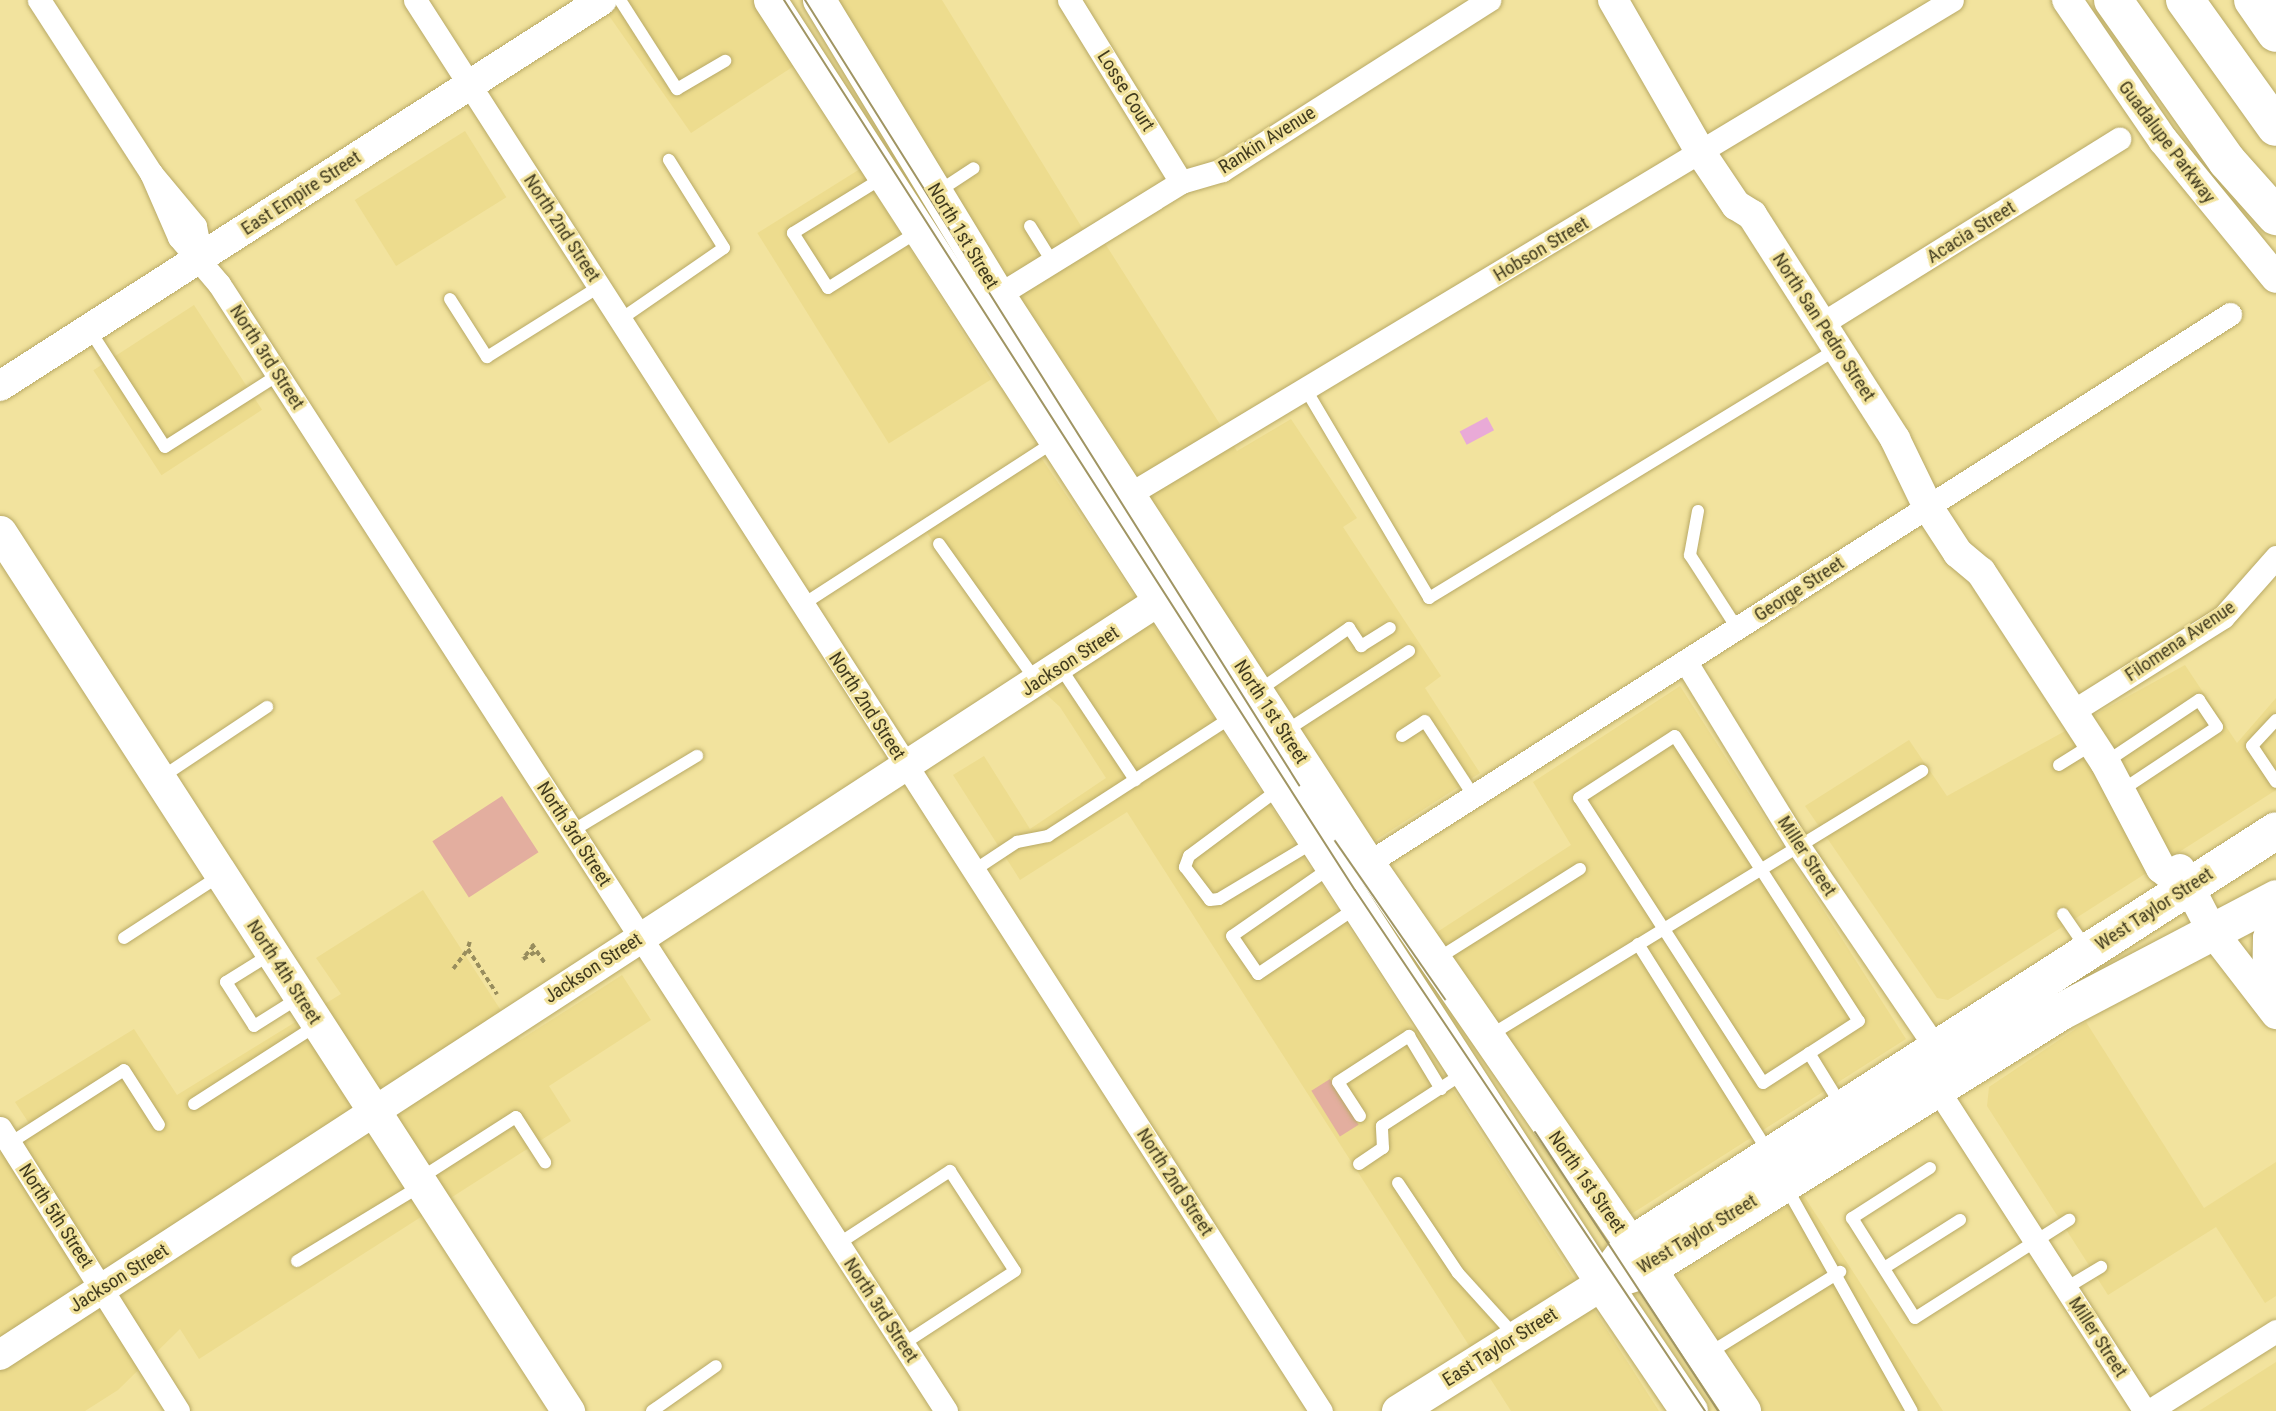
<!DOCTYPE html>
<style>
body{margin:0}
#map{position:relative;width:2276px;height:1411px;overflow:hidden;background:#f2e39e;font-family:"Roboto Condensed",sans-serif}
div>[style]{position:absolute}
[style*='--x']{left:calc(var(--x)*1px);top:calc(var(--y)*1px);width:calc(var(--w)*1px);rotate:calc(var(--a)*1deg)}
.built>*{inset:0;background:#eddc8e;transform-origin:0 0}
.green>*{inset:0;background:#e3ae9f;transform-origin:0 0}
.water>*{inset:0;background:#e9aad7;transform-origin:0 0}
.path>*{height:3.5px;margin-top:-1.75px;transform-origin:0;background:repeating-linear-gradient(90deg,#988d5d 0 5px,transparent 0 8.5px)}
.roads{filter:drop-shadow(0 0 2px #b8a966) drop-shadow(0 0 2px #b8a966)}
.service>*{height:12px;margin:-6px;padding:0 6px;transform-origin:6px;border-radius:6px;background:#fff}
.minor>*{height:23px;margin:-11.5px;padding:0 11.5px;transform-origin:11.5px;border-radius:11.5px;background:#fff}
.tertiary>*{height:30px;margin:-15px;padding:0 15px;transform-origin:15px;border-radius:15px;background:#fff}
.secondary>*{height:33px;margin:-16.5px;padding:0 16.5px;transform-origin:16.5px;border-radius:16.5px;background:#fff}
.primary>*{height:37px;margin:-18.5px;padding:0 18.5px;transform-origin:18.5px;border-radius:18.5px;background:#fff}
.motorway>*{height:38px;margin:-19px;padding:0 19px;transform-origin:19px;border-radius:19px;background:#fff}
.tram>*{height:2px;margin:-1px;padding:0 1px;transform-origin:1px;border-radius:1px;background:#a09563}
span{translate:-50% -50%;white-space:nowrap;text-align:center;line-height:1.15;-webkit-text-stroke:6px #f2e39e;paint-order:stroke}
.street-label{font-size:19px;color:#413b1f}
</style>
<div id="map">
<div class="built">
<i style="clip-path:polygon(598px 0,752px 0,794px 66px,691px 133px)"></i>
<i style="clip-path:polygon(824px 0,942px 0,1081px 226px,1106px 245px,1237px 451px,1291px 419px,1357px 518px,1343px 527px,1441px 676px,1425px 688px,1480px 773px,1365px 847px)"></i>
<i style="left:465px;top:131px;width:78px;height:130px;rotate:58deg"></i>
<i style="left:860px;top:169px;width:248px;height:121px;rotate:58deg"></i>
<i style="left:194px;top:305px;width:125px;height:120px;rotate:57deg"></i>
<i style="clip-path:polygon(1040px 456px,1166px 643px,1659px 1411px,1511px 1411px,1127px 812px,1020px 880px,953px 775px,984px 756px,1030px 829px,1106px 778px,1060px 707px,1009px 660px,924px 528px)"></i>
<i style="clip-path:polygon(2185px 665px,2237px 743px,2276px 698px,2276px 790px,1948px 1000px,1937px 998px,1805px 806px,1909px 740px,1947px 796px)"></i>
<i style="clip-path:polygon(1680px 686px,1906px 1039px,1625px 1218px,1428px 938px,1571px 845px,1533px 782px)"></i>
<i style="clip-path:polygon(423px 890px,520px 1040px,622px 975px,651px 1020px,549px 1086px,571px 1121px,199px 1359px,180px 1329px,118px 1390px,85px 1411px,0 1411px,0 1153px,34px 1131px,15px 1102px,134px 1029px,177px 1095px,341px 994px,316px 958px)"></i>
<i style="clip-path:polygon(2086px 1022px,2204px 1208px,2276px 1162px,2276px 1296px,2265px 1303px,2216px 1227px,2108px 1295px,1987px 1106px,1989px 1087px)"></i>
<i style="clip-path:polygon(1804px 1196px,1943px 1411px,1746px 1411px,1664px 1284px)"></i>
<i style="clip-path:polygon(2276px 1362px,2276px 1411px,2199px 1411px)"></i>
</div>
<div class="green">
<i style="left:502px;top:796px;width:67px;height:83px;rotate:57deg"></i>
<i style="left:1330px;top:1079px;width:54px;height:22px;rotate:58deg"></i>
</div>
<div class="water">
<i style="left:1487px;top:417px;width:15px;height:31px;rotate:62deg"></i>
</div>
<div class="path">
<i style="--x:470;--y:942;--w:7;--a:106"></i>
<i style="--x:468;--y:949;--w:54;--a:57.2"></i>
<i style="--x:532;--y:944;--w:23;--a:56"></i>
<i style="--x:534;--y:946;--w:17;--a:130"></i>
<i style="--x:523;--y:959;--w:16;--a:-30"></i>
<i style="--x:453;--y:969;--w:25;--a:-53"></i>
</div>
<div class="roads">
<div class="service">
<i style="--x:620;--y:0;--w:106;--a:57.4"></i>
<i style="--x:677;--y:89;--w:56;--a:-30.3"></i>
<i style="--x:884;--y:177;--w:107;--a:148.4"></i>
<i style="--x:793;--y:233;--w:65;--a:57.5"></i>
<i style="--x:828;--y:288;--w:107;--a:-32.1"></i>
<i style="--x:936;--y:193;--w:45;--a:-33.3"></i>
<i style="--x:1030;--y:226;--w:39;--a:58"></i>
<i style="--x:450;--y:299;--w:69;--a:57.5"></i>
<i style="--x:487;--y:357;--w:133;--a:-32.1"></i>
<i style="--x:621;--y:319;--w:125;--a:-34.6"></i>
<i style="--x:724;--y:248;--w:104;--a:-122"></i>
<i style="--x:89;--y:329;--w:140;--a:57.2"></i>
<i style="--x:165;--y:447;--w:134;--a:-32.5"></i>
<i style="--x:1305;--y:388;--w:244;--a:59.4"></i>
<i style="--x:1429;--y:598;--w:479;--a:-31.4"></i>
<i style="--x:1698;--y:511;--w:45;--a:100.3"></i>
<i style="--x:1690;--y:555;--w:87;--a:57.2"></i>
<i style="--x:939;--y:544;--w:169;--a:54.6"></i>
<i style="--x:802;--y:605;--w:300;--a:-32.9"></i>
<i style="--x:1060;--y:667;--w:136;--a:56.4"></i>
<i style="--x:1258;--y:691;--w:111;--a:-34.7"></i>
<i style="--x:1349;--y:628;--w:22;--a:56"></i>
<i style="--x:1361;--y:646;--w:34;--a:-32"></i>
<i style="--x:2276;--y:720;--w:35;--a:133"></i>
<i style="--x:2252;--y:746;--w:43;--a:56.3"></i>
<i style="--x:1284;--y:732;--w:149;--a:-32.9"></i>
<i style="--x:1402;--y:736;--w:27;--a:-33"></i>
<i style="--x:1425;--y:721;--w:92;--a:57"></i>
<i style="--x:1675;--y:736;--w:339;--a:57.2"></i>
<i style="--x:1859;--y:1021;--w:114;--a:147.1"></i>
<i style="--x:1763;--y:1083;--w:339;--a:-122.8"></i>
<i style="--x:1579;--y:798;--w:114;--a:-32.9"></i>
<i style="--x:2106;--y:762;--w:112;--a:-33.7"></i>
<i style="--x:2199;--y:700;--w:32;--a:56"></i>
<i style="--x:2217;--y:727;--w:114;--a:146.4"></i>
<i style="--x:2059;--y:765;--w:40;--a:-32"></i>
<i style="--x:159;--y:779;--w:130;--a:-33.7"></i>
<i style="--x:1279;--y:789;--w:112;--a:143.3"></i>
<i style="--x:1189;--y:856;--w:12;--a:110"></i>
<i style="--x:1185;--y:867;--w:41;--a:52.9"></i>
<i style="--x:1210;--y:900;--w:9;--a:-6"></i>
<i style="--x:1219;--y:899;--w:111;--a:-31"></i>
<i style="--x:572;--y:831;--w:146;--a:-31"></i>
<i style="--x:1330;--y:868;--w:119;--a:145.2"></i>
<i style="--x:1232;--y:936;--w:46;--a:55.6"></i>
<i style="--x:1258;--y:974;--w:118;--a:-34"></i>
<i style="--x:973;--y:871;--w:53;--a:-33.4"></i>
<i style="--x:1017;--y:842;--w:32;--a:-11"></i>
<i style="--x:1048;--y:836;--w:219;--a:-32.9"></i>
<i style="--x:2063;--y:914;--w:42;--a:55.6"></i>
<i style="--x:124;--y:938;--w:116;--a:-33"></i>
<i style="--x:1638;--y:944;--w:244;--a:57.9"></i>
<i style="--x:271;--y:954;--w:53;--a:148.1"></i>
<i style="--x:226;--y:982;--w:52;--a:57.5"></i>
<i style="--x:254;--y:1026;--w:54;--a:-32.2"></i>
<i style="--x:1437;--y:959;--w:169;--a:-32.2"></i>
<i style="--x:1489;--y:1036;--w:508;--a:-31.47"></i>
<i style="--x:1809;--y:1053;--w:61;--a:58.4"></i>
<i style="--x:194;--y:1104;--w:146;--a:-32.7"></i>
<i style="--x:1360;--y:1116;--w:40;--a:-122.9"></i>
<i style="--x:1338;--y:1082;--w:85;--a:-32.9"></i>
<i style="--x:1409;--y:1036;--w:62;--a:58.9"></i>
<i style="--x:10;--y:1143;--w:135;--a:-32.6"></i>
<i style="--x:124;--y:1070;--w:65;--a:57.5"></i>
<i style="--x:1359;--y:1164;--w:29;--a:-34"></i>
<i style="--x:1383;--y:1148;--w:22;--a:-93"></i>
<i style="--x:1382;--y:1126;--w:98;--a:-32.9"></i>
<i style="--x:1930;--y:1168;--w:93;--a:147.3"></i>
<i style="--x:1852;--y:1218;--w:118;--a:57.8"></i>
<i style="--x:1915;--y:1318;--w:183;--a:-32.5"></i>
<i style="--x:419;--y:1179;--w:115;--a:-32.6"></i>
<i style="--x:516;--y:1117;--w:54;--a:57.2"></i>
<i style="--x:1398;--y:1183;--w:108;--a:56.3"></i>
<i style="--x:1458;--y:1273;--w:86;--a:47.8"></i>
<i style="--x:1785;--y:1185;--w:259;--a:60.7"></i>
<i style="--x:838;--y:1244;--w:134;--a:-33.1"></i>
<i style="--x:950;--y:1171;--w:119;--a:57"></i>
<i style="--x:1015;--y:1271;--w:134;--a:146.9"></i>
<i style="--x:297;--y:1261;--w:146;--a:-31.3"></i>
<i style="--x:1884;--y:1268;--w:90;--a:-32.3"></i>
<i style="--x:2066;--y:1288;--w:41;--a:-31"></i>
<i style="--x:1706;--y:1355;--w:158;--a:-31.8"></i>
<i style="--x:652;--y:1411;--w:78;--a:-35.1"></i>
</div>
<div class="minor">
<i style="--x:39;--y:0;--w:206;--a:57.1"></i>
<i style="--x:151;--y:173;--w:69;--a:50.3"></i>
<i style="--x:195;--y:226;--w:32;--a:79"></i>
<i style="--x:415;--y:0;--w:1677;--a:57.3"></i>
<i style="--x:1069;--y:0;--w:214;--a:58.4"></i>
<i style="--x:151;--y:173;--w:70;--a:66.4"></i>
<i style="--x:179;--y:237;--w:62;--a:49.6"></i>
<i style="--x:219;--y:284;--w:1341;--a:57.17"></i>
<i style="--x:987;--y:302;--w:228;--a:-31.7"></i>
<i style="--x:1181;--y:182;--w:43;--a:-16.3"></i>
<i style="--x:1222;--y:170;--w:317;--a:-32.5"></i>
<i style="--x:1823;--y:323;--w:349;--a:-31.9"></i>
<i style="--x:1128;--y:495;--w:961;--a:-30.99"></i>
<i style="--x:1686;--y:662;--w:215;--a:58.5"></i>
<i style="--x:1798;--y:845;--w:242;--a:55.8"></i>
<i style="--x:2073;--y:711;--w:177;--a:-32.1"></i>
<i style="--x:2223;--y:617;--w:80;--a:-48.5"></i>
<i style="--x:1368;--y:863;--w:1022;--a:-32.49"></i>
<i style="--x:1936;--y:1087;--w:386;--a:57.2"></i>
<i style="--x:0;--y:1128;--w:334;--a:57.8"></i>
<i style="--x:2149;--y:1411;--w:150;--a:-32.2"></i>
</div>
<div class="tertiary">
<i style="--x:1613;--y:0;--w:177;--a:60.1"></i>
<i style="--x:1701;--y:153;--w:63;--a:56.1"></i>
<i style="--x:1736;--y:205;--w:19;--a:32"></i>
<i style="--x:1752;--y:215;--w:266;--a:57.4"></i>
<i style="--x:1895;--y:439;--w:76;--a:64.1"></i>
<i style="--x:1928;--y:507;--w:55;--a:56.9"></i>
<i style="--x:1958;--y:553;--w:30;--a:40"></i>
<i style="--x:1981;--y:572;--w:227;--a:56.9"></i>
<i style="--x:2105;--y:762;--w:120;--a:62.2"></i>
<i style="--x:2161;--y:868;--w:32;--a:39"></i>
<i style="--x:2067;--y:0;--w:170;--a:55.6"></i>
<i style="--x:2163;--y:140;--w:178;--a:50.7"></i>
<i style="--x:0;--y:386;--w:715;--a:-32.67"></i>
<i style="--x:2180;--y:869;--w:70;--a:62.7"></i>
<i style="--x:2212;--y:931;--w:105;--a:52.4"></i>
<i style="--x:2267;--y:1001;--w:63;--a:-89.1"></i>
<i style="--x:2268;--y:938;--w:25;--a:-72"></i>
<i style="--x:0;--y:1355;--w:1407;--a:-33.05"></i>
</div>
<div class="secondary">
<i style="--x:770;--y:0;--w:1529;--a:57.04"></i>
<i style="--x:1602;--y:1283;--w:241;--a:147.9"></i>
<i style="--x:819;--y:0;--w:341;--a:58.7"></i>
<i style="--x:996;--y:291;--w:682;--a:56.96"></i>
<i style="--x:1368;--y:863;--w:463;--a:55.4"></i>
<i style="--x:0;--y:532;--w:1047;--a:57.13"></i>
</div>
<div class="primary">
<i style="--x:1634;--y:1249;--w:195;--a:56.3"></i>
<i style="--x:1602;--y:1283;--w:49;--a:-53.4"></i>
<i style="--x:1631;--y:1244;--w:766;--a:-32.69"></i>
<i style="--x:1602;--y:1283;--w:48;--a:-18.1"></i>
<i style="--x:1648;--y:1268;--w:484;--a:-31.9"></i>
<i style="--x:2059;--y:1012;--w:245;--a:-27.7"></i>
<i style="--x:1602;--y:1283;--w:155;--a:55.8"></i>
</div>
<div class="motorway">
<i style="--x:2113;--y:0;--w:197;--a:54.7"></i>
<i style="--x:2227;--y:161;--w:74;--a:48.3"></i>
<i style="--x:2185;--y:0;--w:156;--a:54.4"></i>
<i style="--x:2253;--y:0;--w:40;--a:55.1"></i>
</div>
</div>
<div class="tram">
<i style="--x:784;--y:0;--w:1057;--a:57.32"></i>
<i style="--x:1355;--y:890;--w:628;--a:56.11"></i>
<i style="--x:805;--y:0;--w:928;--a:57.82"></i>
<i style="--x:1335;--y:841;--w:193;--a:55.2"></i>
<i style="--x:1535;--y:1132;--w:334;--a:56.7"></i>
</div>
<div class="street-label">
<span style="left:1126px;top:91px;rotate:58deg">Losse Court</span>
<span style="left:1267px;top:140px;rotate:-32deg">Rankin Avenue</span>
<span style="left:2167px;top:142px;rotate:53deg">Guadalupe Parkway</span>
<span style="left:301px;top:193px;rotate:-33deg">East Empire Street</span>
<span style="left:562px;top:228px;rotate:57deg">North 2nd Street</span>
<span style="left:1971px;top:232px;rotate:-32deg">Acacia Street</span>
<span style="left:963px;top:236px;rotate:59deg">North 1st Street</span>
<span style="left:1541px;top:249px;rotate:-31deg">Hobson Street</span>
<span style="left:1824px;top:327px;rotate:57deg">North San Pedro Street</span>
<span style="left:267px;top:357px;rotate:57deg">North 3rd Street</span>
<span style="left:1799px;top:589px;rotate:-33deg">George Street</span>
<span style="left:2180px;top:641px;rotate:-34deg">Filomena Avenue</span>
<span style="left:1070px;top:661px;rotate:-33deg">Jackson Street</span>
<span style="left:867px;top:706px;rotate:57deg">North 2nd Street</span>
<span style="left:1271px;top:712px;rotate:57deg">North 1st Street</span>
<span style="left:574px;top:834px;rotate:57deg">North 3rd Street</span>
<span style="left:1807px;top:856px;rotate:57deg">Miller Street</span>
<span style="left:2154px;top:909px;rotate:-33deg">West Taylor Street</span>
<span style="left:593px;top:968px;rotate:-33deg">Jackson Street</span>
<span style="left:284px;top:972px;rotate:57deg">North 4th Street</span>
<span style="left:1175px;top:1182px;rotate:57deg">North 2nd Street</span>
<span style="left:1587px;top:1182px;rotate:55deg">North 1st Street</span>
<span style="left:56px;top:1216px;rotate:57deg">North 5th Street</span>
<span style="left:1697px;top:1234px;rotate:-31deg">West Taylor Street</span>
<span style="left:119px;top:1278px;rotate:-32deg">Jackson Street</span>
<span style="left:881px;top:1310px;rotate:57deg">North 3rd Street</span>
<span style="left:2098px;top:1337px;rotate:57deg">Miller Street</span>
<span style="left:1500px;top:1347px;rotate:-32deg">East Taylor Street</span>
</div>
</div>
